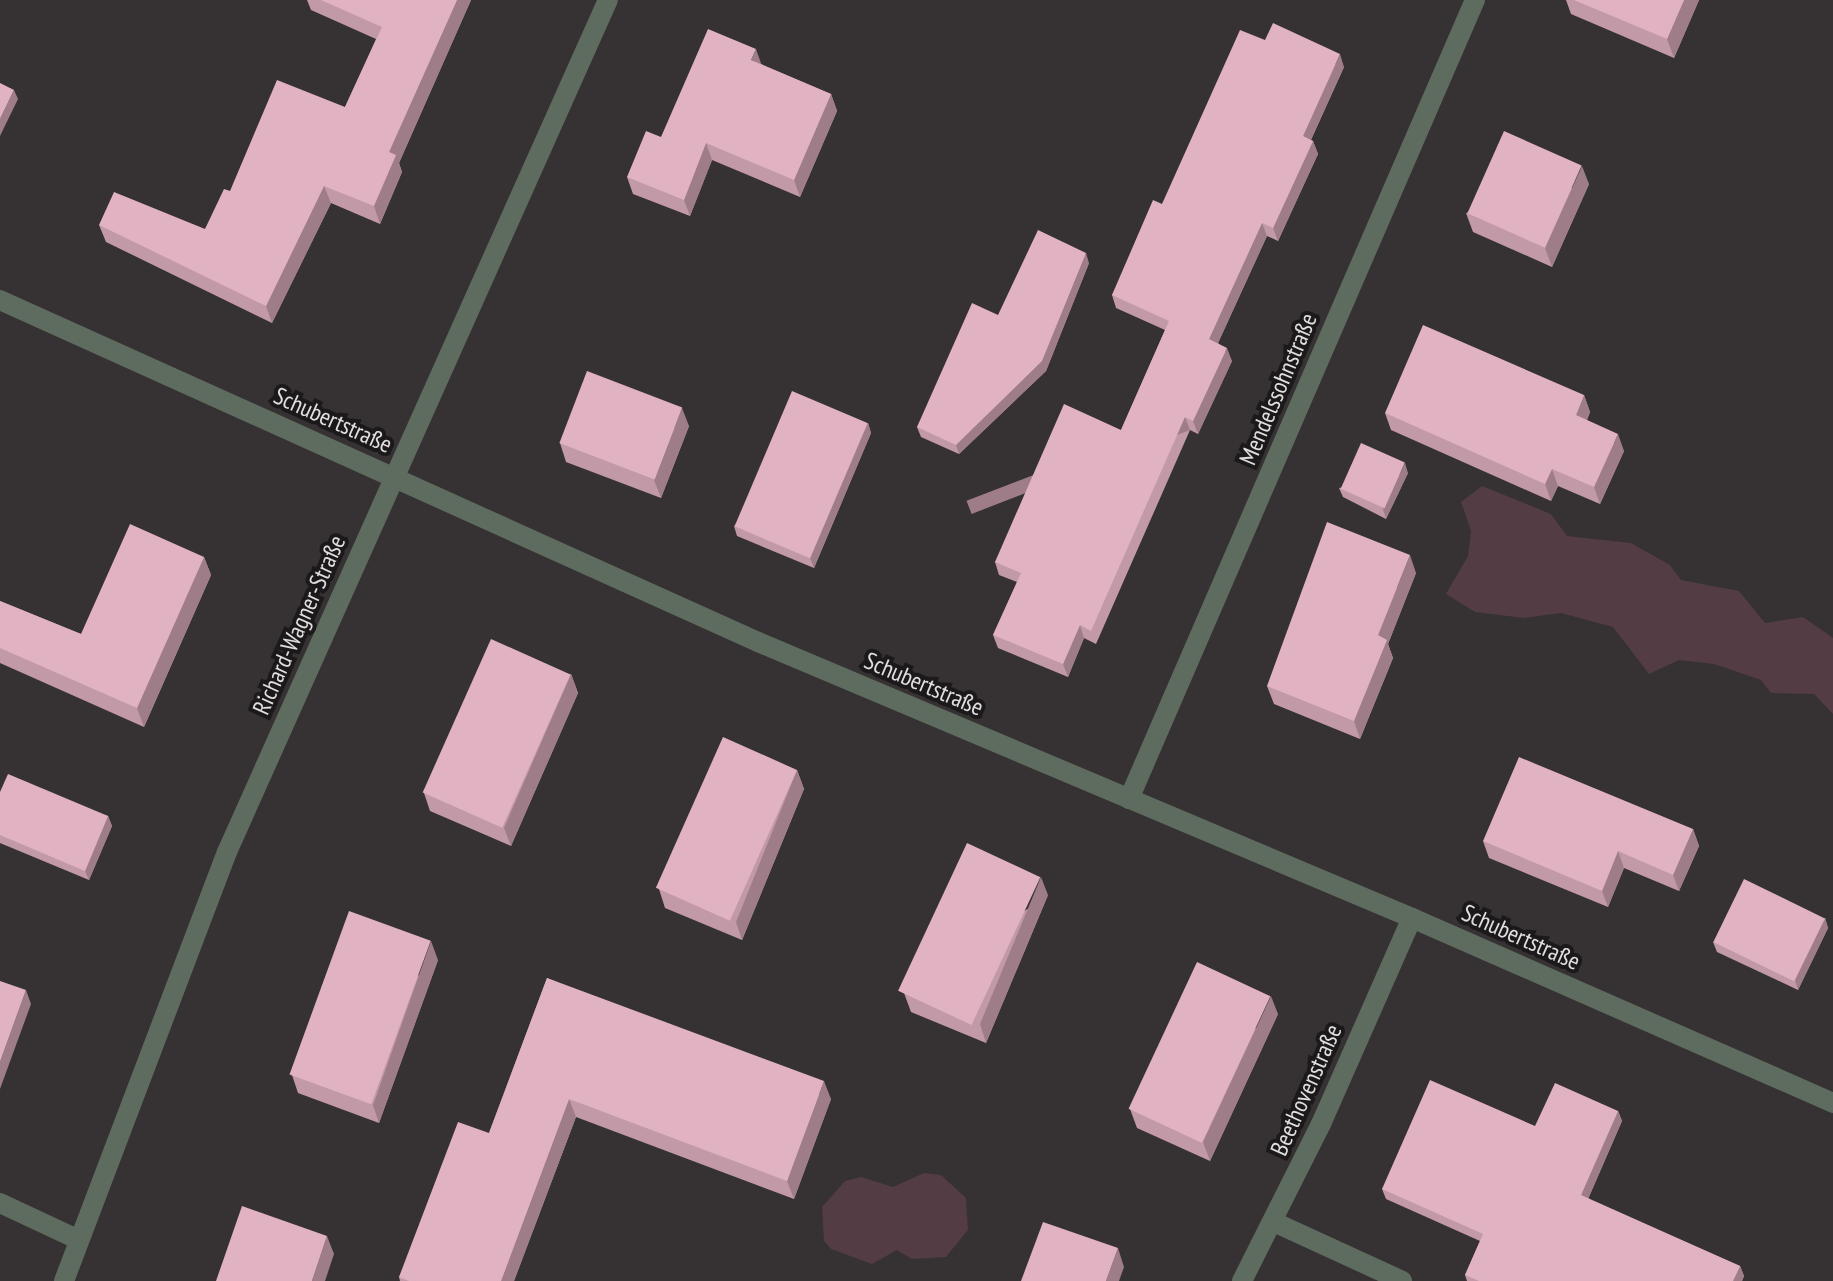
<!DOCTYPE html>
<meta charset="utf-8">
<style>
body{margin:0}
#map{position:relative;width:1833px;height:1281px;overflow:hidden;background:#363132;font-family:"PT Sans Narrow",sans-serif}
div>[style]{position:absolute}
[style*='--x']{left:calc(var(--x)*1px);top:calc(var(--y)*1px);width:calc(var(--w)*1px);rotate:calc(var(--a)*1deg)}
.green>*{inset:0;background:#533c44}
.minor>*{height:20px;margin:-10px;padding:0 10px;transform-origin:10px;border-radius:10px;background:#5e6c5f}
.wall>*{inset:0;background:#c299a7}
.shaded-wall>*{inset:0;background:#9e7d88;transform-origin:0 0}
.building>*{inset:0;background:#e1b2c2;transform-origin:0 0}
span{translate:-50% -50%;white-space:nowrap;text-align:center;line-height:1.15;-webkit-text-stroke:8px #1c191a;paint-order:stroke}
.street-label{font-size:24px;color:#e2dfe0}
</style>
<div id="map">
<div class="green">
<i style="clip-path:polygon(1482px 486px,1551px 514px,1567px 536px,1631px 543px,1670px 565px,1681px 580px,1739px 591px,1765px 623px,1803px 617px,1833px 638px,1833px 714px,1814px 694px,1771px 693px,1761px 680px,1714px 664px,1679px 660px,1649px 674px,1613px 627px,1561px 613px,1524px 618px,1475px 612px,1446px 594px,1468px 556px,1471px 531px,1461px 502px)"></i>
<i style="clip-path:polygon(924px 1173px,941px 1175px,966px 1198px,968px 1230px,946px 1257px,912px 1259px,897px 1250px,872px 1264px,831px 1249px,824px 1241px,822px 1207px,845px 1181px,861px 1177px,893px 1187px)"></i>
</div>
<div class="minor">
<i style="--x:0;--y:300;--w:832;--a:24.28"></i>
<i style="--x:758;--y:642;--w:710;--a:22.88"></i>
<i style="--x:1412;--y:918;--w:460;--a:23.7"></i>
<i style="--x:1129;--y:799;--w:871;--a:-66.59"></i>
<i style="--x:0;--y:1203;--w:85;--a:25.1"></i>
<i style="--x:1274;--y:1222;--w:141;--a:24.7"></i>
<i style="--x:64;--y:1281;--w:459;--a:-69.2"></i>
<i style="--x:227;--y:852;--w:933;--a:-65.91"></i>
<i style="--x:1242;--y:1281;--w:176;--a:-63.3"></i>
<i style="--x:1321;--y:1124;--w:225;--a:-66.2"></i>
</div>
<div class="wall">
<i style="clip-path:polygon(307px 0,471px 0,399px 163px,402px 172px,380px 224px,331px 203px,272px 323px,106px 242px,99px 225px,205px 229px,230px 191px,345px 107px,376px 39px,311px 10px)"></i>
<i style="clip-path:polygon(1566px 0,1699px 0,1674px 58px,1571px 14px)"></i>
<i style="clip-path:polygon(1265px 40px,1344px 67px,1311px 140px,1313px 141px,1318px 154px,1278px 241px,1267px 236px,1218px 343px,1232px 361px,1198px 434px,1190px 430px,1096px 644px,1084px 638px,1068px 677px,998px 648px,993px 635px,1017px 582px,999px 575px,995px 562px,1121px 430px,1165px 330px,1116px 308px,1112px 295px,1162px 204px)"></i>
<i style="clip-path:polygon(761px 64px,831px 94px,837px 111px,800px 197px,712px 160px,690px 216px,633px 194px,627px 177px,661px 137px)"></i>
<i style="clip-path:polygon(1589px 184px,1552px 267px,1473px 232px,1466px 213px)"></i>
<i style="clip-path:polygon(1089px 263px,1046px 371px,959px 454px,921px 437px,917px 427px,998px 315px)"></i>
<i style="clip-path:polygon(1584px 395px,1590px 412px,1587px 420px,1624px 451px,1600px 504px,1558px 486px,1551px 501px,1391px 430px,1385px 413px)"></i>
<i style="clip-path:polygon(868px 423px,871px 433px,814px 568px,737px 536px,734px 526px)"></i>
<i style="clip-path:polygon(689px 426px,661px 498px,566px 462px,560px 443px)"></i>
<i style="clip-path:polygon(1408px 473px,1386px 519px,1343px 497px,1339px 488px)"></i>
<i style="clip-path:polygon(204px 557px,211px 575px,144px 727px,0 663px,0 601px,81px 634px)"></i>
<i style="clip-path:polygon(1416px 573px,1388px 644px,1393px 658px,1360px 739px,1274px 704px,1267px 686px)"></i>
<i style="clip-path:polygon(571px 674px,578px 693px,511px 846px,430px 811px,424px 793px)"></i>
<i style="clip-path:polygon(797px 770px,804px 789px,742px 940px,665px 908px,659px 889px)"></i>
<i style="clip-path:polygon(0 792px,108px 816px,112px 826px,89px 880px,0 843px)"></i>
<i style="clip-path:polygon(1693px 829px,1699px 846px,1679px 891px,1624px 868px,1608px 907px,1489px 858px,1483px 841px)"></i>
<i style="clip-path:polygon(1048px 895px,986px 1043px,911px 1012px,904px 993px)"></i>
<i style="clip-path:polygon(1825px 918px,1828px 928px,1798px 990px,1717px 952px,1713px 942px)"></i>
<i style="clip-path:polygon(438px 960px,379px 1123px,298px 1093px,292px 1075px)"></i>
<i style="clip-path:polygon(547px 978px,831px 1099px,794px 1199px,576px 1117px,514px 1281px,400px 1281px,399px 1277px,489px 1133px)"></i>
<i style="clip-path:polygon(1278px 1014px,1210px 1161px,1137px 1128px,1130px 1109px)"></i>
<i style="clip-path:polygon(1618px 1111px,1622px 1121px,1588px 1199px,1740px 1266px,1744px 1276px,1742px 1281px,1467px 1281px,1465px 1275px,1480px 1241px,1386px 1199px,1382px 1189px,1535px 1126px)"></i>
</div>
<div class="shaded-wall">
<i style="clip-path:polygon(457px 0,471px 0,399px 163px,402px 172px,380px 224px,374px 206px,389px 152px)"></i>
<i style="clip-path:polygon(1684px 0,1699px 0,1674px 58px,1667px 39px)"></i>
<i style="clip-path:polygon(756px 49px,762px 66px,751px 60px)"></i>
<i style="clip-path:polygon(1340px 54px,1344px 67px,1307px 148px,1303px 136px)"></i>
<i style="clip-path:polygon(14px 90px,18px 99px,0 136px,0 119px)"></i>
<i style="clip-path:polygon(831px 94px,837px 111px,800px 197px,794px 180px)"></i>
<i style="clip-path:polygon(1313px 141px,1318px 154px,1278px 241px,1273px 228px)"></i>
<i style="clip-path:polygon(706px 143px,712px 160px,690px 216px,684px 200px)"></i>
<i style="clip-path:polygon(1582px 166px,1589px 184px,1552px 267px,1545px 248px)"></i>
<i style="clip-path:polygon(324px 186px,331px 203px,272px 323px,266px 306px)"></i>
<i style="clip-path:polygon(1262px 223px,1267px 236px,1214px 352px,1209px 339px)"></i>
<i style="clip-path:polygon(1086px 253px,1089px 263px,1046px 371px,959px 454px,956px 445px)"></i>
<i style="clip-path:polygon(1227px 348px,1232px 361px,1198px 434px,1193px 421px)"></i>
<i style="clip-path:polygon(1584px 395px,1590px 412px,1582px 432px,1576px 415px)"></i>
<i style="clip-path:polygon(682px 408px,689px 426px,661px 498px,654px 480px)"></i>
<i style="left:1185px;top:417px;width:14px;height:234px;rotate:69deg"></i>
<i style="clip-path:polygon(868px 423px,871px 433px,814px 568px,810px 558px)"></i>
<i style="clip-path:polygon(1618px 434px,1624px 451px,1600px 504px,1594px 487px)"></i>
<i style="clip-path:polygon(1405px 463px,1408px 473px,1386px 519px,1383px 509px)"></i>
<i style="clip-path:polygon(1552px 469px,1558px 486px,1551px 501px,1545px 484px)"></i>
<i style="clip-path:polygon(1410px 555px,1416px 573px,1388px 644px,1393px 658px,1360px 739px,1354px 721px,1378px 635px)"></i>
<i style="clip-path:polygon(204px 557px,211px 575px,144px 727px,137px 708px)"></i>
<i style="clip-path:polygon(1080px 625px,1084px 638px,1068px 677px,1063px 664px)"></i>
<i style="clip-path:polygon(571px 674px,578px 693px,511px 846px,504px 828px)"></i>
<i style="clip-path:polygon(797px 770px,804px 789px,742px 940px,736px 922px)"></i>
<i style="clip-path:polygon(108px 816px,112px 826px,89px 880px,85px 871px)"></i>
<i style="clip-path:polygon(1693px 829px,1699px 846px,1679px 891px,1673px 875px)"></i>
<i style="clip-path:polygon(1618px 851px,1624px 868px,1608px 907px,1602px 891px)"></i>
<i style="clip-path:polygon(1041px 877px,1048px 895px,986px 1043px,980px 1024px)"></i>
<i style="clip-path:polygon(1825px 918px,1828px 928px,1798px 990px,1795px 980px)"></i>
<i style="clip-path:polygon(431px 941px,438px 960px,379px 1123px,373px 1105px)"></i>
<i style="clip-path:polygon(26px 990px,31px 1004px,0 1089px,0 1062px)"></i>
<i style="clip-path:polygon(1271px 996px,1278px 1014px,1210px 1161px,1203px 1142px)"></i>
<i style="clip-path:polygon(824px 1081px,831px 1099px,794px 1199px,787px 1181px)"></i>
<i style="clip-path:polygon(569px 1099px,576px 1117px,514px 1281px,501px 1281px)"></i>
<i style="clip-path:polygon(1618px 1111px,1622px 1121px,1585px 1206px,1581px 1195px)"></i>
<i style="clip-path:polygon(327px 1236px,334px 1254px,325px 1281px,312px 1281px)"></i>
<i style="clip-path:polygon(1118px 1248px,1124px 1267px,1119px 1281px,1106px 1281px)"></i>
<i style="clip-path:polygon(1740px 1266px,1744px 1276px,1742px 1281px,1733px 1281px)"></i>
</div>
<div class="building">
<i style="clip-path:polygon(321px 0,457px 0,389px 152px,396px 155px,374px 206px,324px 186px,266px 306px,99px 225px,114px 192px,205px 229px,224px 189px,230px 191px,277px 80px,345px 107px,382px 27px)"></i>
<i style="clip-path:polygon(1574px 0,1684px 0,1667px 39px)"></i>
<i style="clip-path:polygon(1273px 23px,1340px 54px,1303px 136px,1313px 141px,1273px 228px,1262px 223px,1209px 339px,1227px 348px,1193px 421px,1185px 417px,1091px 631px,1080px 625px,1063px 664px,993px 635px,1021px 573px,995px 562px,1064px 404px,1121px 430px,1169px 321px,1112px 295px,1153px 200px,1162px 204px,1240px 30px,1265px 40px)"></i>
<i style="clip-path:polygon(708px 29px,756px 49px,751px 60px,831px 94px,794px 180px,706px 143px,684px 200px,627px 177px,646px 131px,661px 137px)"></i>
<i style="clip-path:polygon(0 83px,14px 90px,0 119px)"></i>
<i style="left:1504px;top:131px;width:85px;height:90px;rotate:24deg"></i>
<i style="clip-path:polygon(1038px 230px,1086px 253px,1042px 361px,956px 445px,917px 427px,972px 303px,998px 315px)"></i>
<i style="clip-path:polygon(1423px 325px,1584px 395px,1576px 415px,1618px 434px,1594px 487px,1552px 469px,1545px 484px,1385px 413px)"></i>
<i style="left:587px;top:371px;width:102px;height:77px;rotate:21deg"></i>
<i style="left:792px;top:391px;width:82px;height:147px;rotate:23deg"></i>
<i style="left:1361px;top:443px;width:48px;height:50px;rotate:24deg"></i>
<i style="clip-path:polygon(1327px 522px,1410px 555px,1378px 635px,1387px 640px,1354px 721px,1267px 686px)"></i>
<i style="clip-path:polygon(130px 524px,204px 557px,137px 708px,0 648px,0 601px,81px 634px)"></i>
<i style="left:491px;top:639px;width:87px;height:168px;rotate:24deg"></i>
<i style="left:723px;top:737px;width:81px;height:165px;rotate:24deg"></i>
<i style="clip-path:polygon(1519px 757px,1693px 829px,1673px 875px,1618px 851px,1602px 891px,1483px 841px)"></i>
<i style="clip-path:polygon(8px 774px,108px 816px,85px 871px,0 835px,0 792px)"></i>
<i style="left:967px;top:843px;width:81px;height:163px;rotate:25deg"></i>
<i style="left:1744px;top:879px;width:90px;height:70px;rotate:26deg"></i>
<i style="left:349px;top:911px;width:87px;height:174px;rotate:20deg"></i>
<i style="left:1197px;top:962px;width:81px;height:162px;rotate:25deg"></i>
<i style="clip-path:polygon(547px 978px,824px 1081px,787px 1181px,569px 1099px,501px 1281px,409px 1281px,399px 1277px,458px 1122px,489px 1133px)"></i>
<i style="clip-path:polygon(0 981px,26px 990px,0 1062px)"></i>
<i style="clip-path:polygon(1430px 1080px,1535px 1126px,1555px 1083px,1618px 1111px,1581px 1195px,1740px 1266px,1733px 1281px,1479px 1281px,1465px 1275px,1483px 1234px,1382px 1189px)"></i>
<i style="clip-path:polygon(242px 1206px,327px 1236px,312px 1281px,216px 1281px)"></i>
<i style="clip-path:polygon(1043px 1222px,1118px 1248px,1106px 1281px,1021px 1281px)"></i>
</div>
<div class="street-label">
<span style="left:1278px;top:389px;rotate:-67deg">Mendelssohnstraße</span>
<span style="left:333px;top:420px;rotate:24deg">Schubertstraße</span>
<span style="left:299px;top:625px;rotate:-66deg">Richard-Wagner-Straße</span>
<span style="left:924px;top:684px;rotate:23deg">Schubertstraße</span>
<span style="left:1521px;top:937px;rotate:24deg">Schubertstraße</span>
<span style="left:1306px;top:1090px;rotate:-66deg">Beethovenstraße</span>
</div>
</div>
